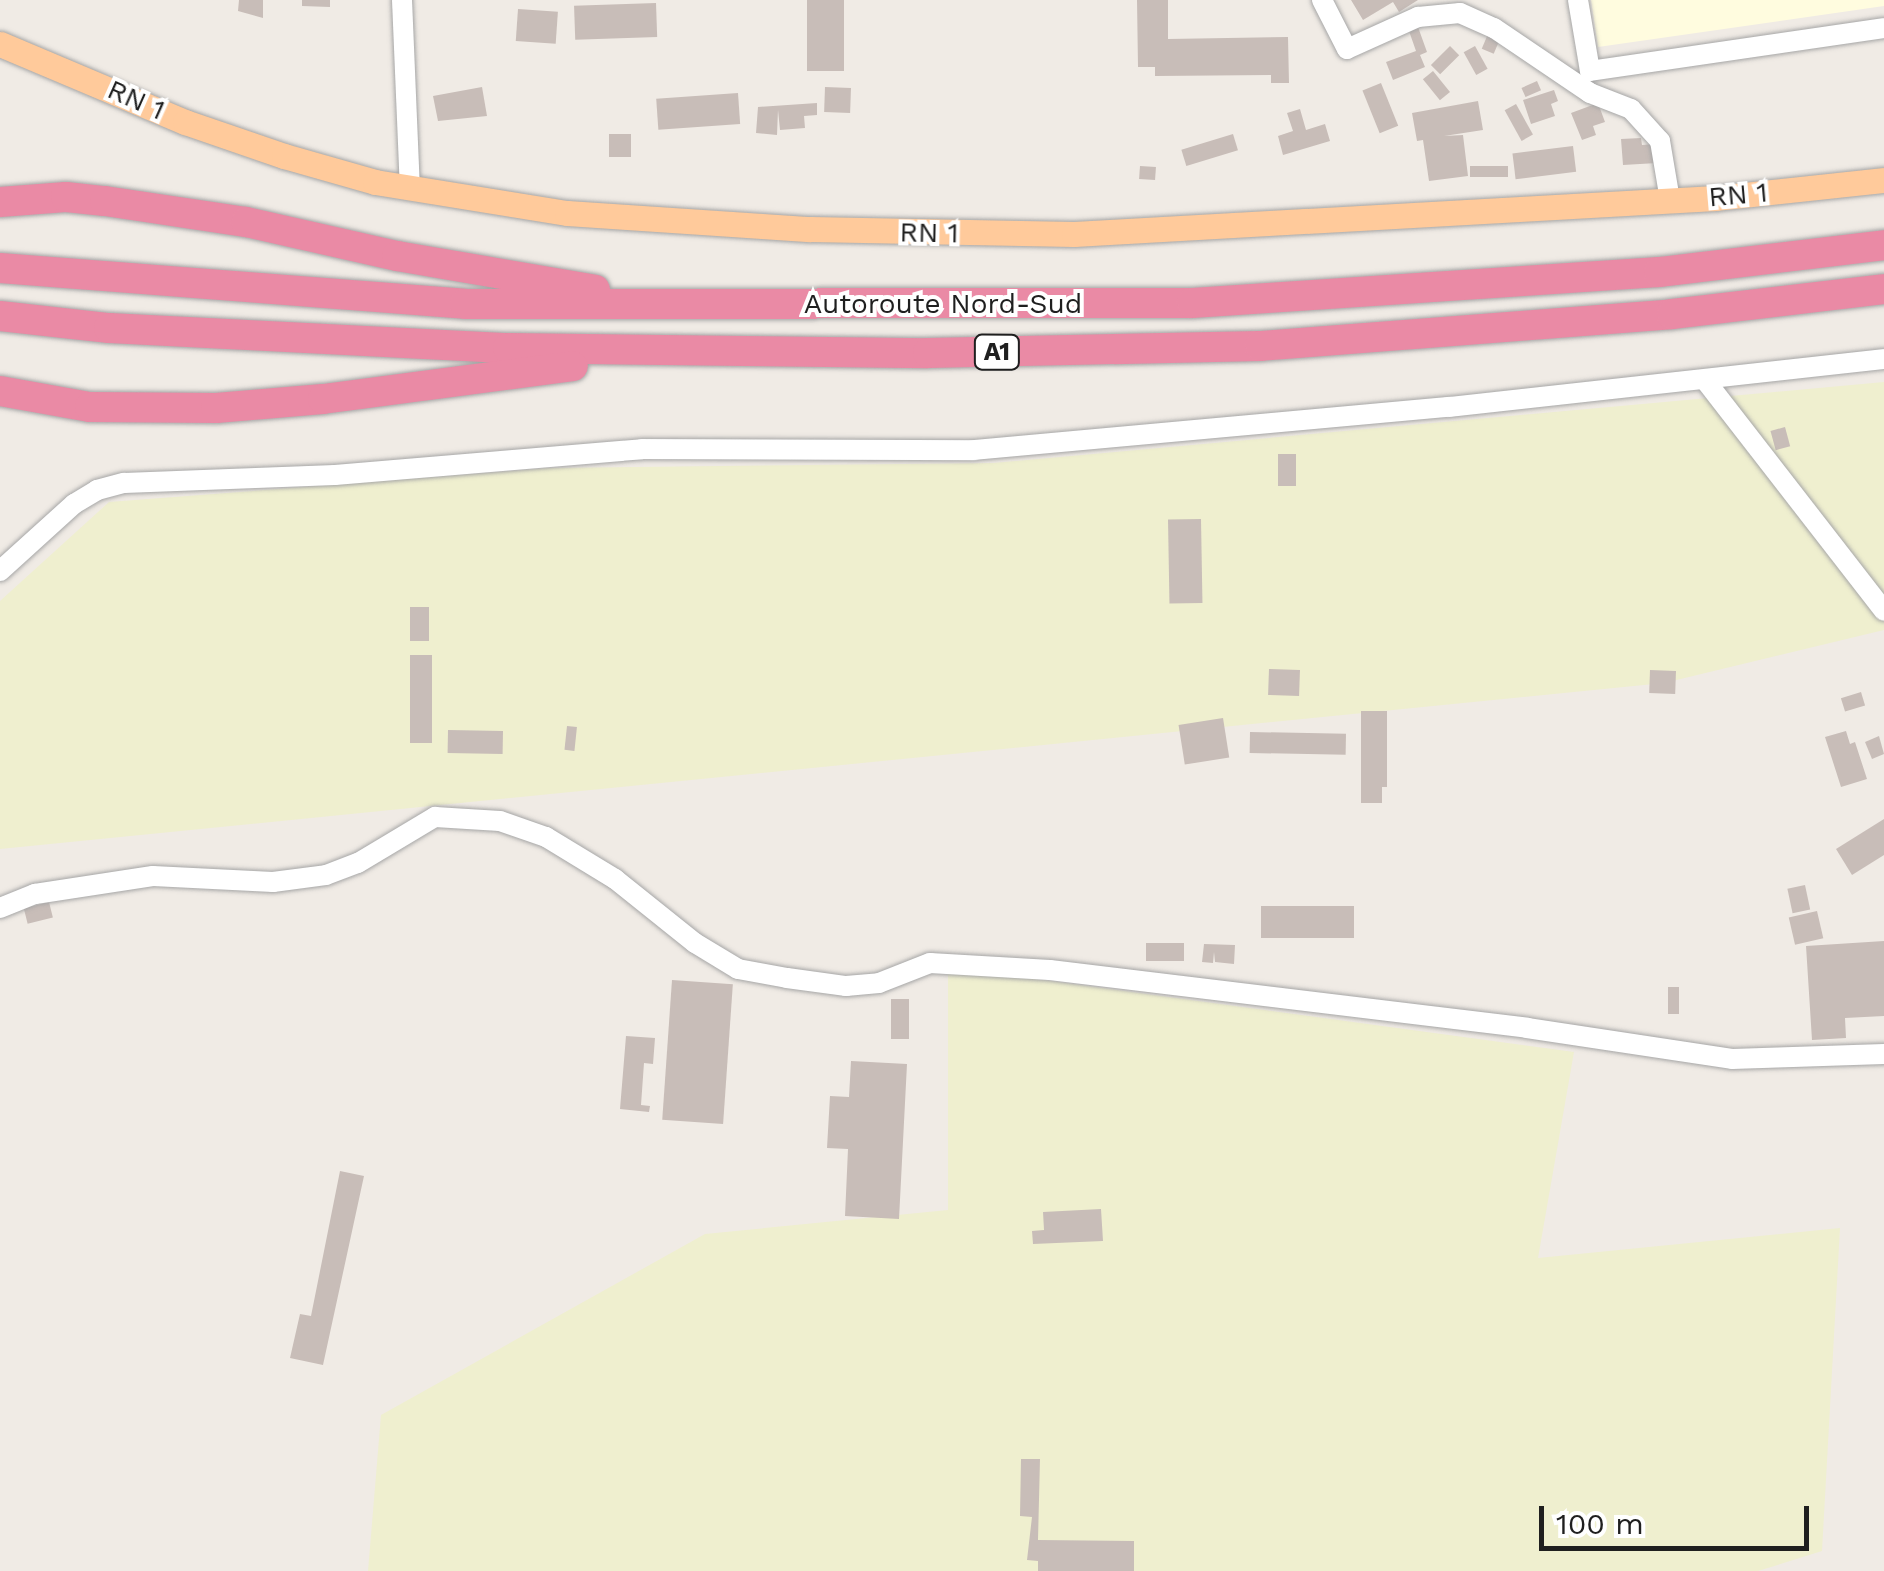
<!DOCTYPE html>
<style>
body{margin:0}
#map{position:relative;width:1884px;height:1571px;overflow:hidden;background:#f0ebe5;font-family:"Work Sans",sans-serif}
div>[style]{position:absolute}
[style*='--x']{left:calc(var(--x)*1px);top:calc(var(--y)*1px);width:calc(var(--w)*1px);rotate:calc(var(--a)*1deg)}
.education>*{inset:0;background:#fffcdf}
.farmland>*{inset:0;background:#efefcf}
.building>*{inset:0;background:#c8bdb8;transform-origin:0 0}
.roads{filter:drop-shadow(0 0 2px #a6a6a6) drop-shadow(0 0 2px #a6a6a6)}
.minor>*{height:20px;margin:-10px;padding:0 10px;transform-origin:10px;border-radius:10px;background:#fff}
.major>*{height:25px;margin:-12.5px;padding:0 12.5px;transform-origin:12.5px;border-radius:12.5px;background:#ffca9b}
.highway>*{height:30px;margin:-15px;padding:0 15px;transform-origin:15px;border-radius:15px;background:#ea8aa5}
span{translate:-50% -50%;white-space:nowrap;text-align:center;line-height:1.15;-webkit-text-stroke:8px #fff;paint-order:stroke}
.shield-label span{padding:2px 8px;background:#fff;border:2px solid;border-radius:8px;-webkit-text-stroke-width:0}
.shield-label{font-size:25px;color:#1f1f1f;font-weight:700}
.street-label{font-size:28px;color:#1f1f1f}
.scale{position:absolute;left:1539px;top:1506px;width:270px;height:45px;box-sizing:border-box;border:5px solid #1f1f1f;border-top:0;padding-left:12px;font-size:30px;line-height:35px;white-space:nowrap;color:#1f1f1f;-webkit-text-stroke:8px #fff;paint-order:stroke}
</style>
<div id="map">
<div class="education">
<i style="clip-path:polygon(1591px 0,1884px 0,1884px 6px,1598px 47px)"></i>
</div>
<div class="farmland">
<i style="clip-path:polygon(1884px 382px,1884px 630px,1664px 683px,0 849px,0 601px,109px 502px,549px 468px,993px 463px)"></i>
<i style="clip-path:polygon(948px 967px,1574px 1052px,1538px 1258px,1840px 1228px,1822px 1551px,1758px 1571px,368px 1571px,381px 1415px,705px 1234px,948px 1210px)"></i>
</div>
<div class="building">
<i style="clip-path:polygon(239px 0,263px 0,263px 18px,238px 11px)"></i>
<i style="clip-path:polygon(302px 0,330px 0,330px 7px,302px 6px)"></i>
<i style="left:807px;top:0;width:37px;height:71px"></i>
<i style="clip-path:polygon(1137px 0,1168px 0,1168px 39px,1288px 37px,1289px 83px,1271px 83px,1271px 75px,1155px 76px,1155px 67px,1138px 67px)"></i>
<i style="clip-path:polygon(1351px 0,1418px 0,1399px 12px,1393px 2px,1363px 20px)"></i>
<i style="left:656px;top:3px;width:34px;height:82px;rotate:88deg"></i>
<i style="left:518px;top:9px;width:40px;height:32px;rotate:4deg"></i>
<i style="clip-path:polygon(1418px 27px,1427px 52px,1420px 55px,1425px 67px,1393px 80px,1386px 62px,1416px 51px,1409px 31px)"></i>
<i style="left:1488px;top:34px;width:13px;height:16px;rotate:23deg"></i>
<i style="left:1450px;top:46px;width:13px;height:27px;rotate:45deg"></i>
<i style="left:1475px;top:46px;width:26px;height:13px;rotate:61deg"></i>
<i style="left:1433px;top:71px;width:27px;height:13px;rotate:51deg"></i>
<i style="left:1537px;top:81px;width:10px;height:17px;rotate:66deg"></i>
<i style="left:1381px;top:83px;width:46px;height:20px;rotate:68deg"></i>
<i style="clip-path:polygon(482px 87px,487px 116px,438px 121px,433px 96px)"></i>
<i style="left:825px;top:87px;width:26px;height:25px;rotate:2deg"></i>
<i style="clip-path:polygon(1554px 90px,1558px 101px,1551px 104px,1555px 116px,1531px 124px,1523px 100px)"></i>
<i style="left:738px;top:93px;width:31px;height:82px;rotate:86deg"></i>
<i style="clip-path:polygon(1478px 101px,1483px 130px,1444px 136px,1463px 135px,1468px 176px,1429px 181px,1423px 140px,1417px 141px,1412px 113px)"></i>
<i style="clip-path:polygon(817px 103px,817px 115px,804px 116px,805px 128px,780px 130px,778px 110px,777px 135px,756px 133px,758px 107px)"></i>
<i style="clip-path:polygon(1598px 103px,1605px 122px,1593px 126px,1596px 135px,1582px 140px,1571px 113px)"></i>
<i style="left:1516px;top:104px;width:35px;height:13px;rotate:61deg"></i>
<i style="clip-path:polygon(1300px 109px,1306px 130px,1325px 124px,1330px 141px,1283px 155px,1278px 136px,1293px 131px,1287px 113px)"></i>
<i style="left:609px;top:134px;width:22px;height:23px"></i>
<i style="left:1233px;top:134px;width:17px;height:54px;rotate:73deg"></i>
<i style="clip-path:polygon(1641px 138px,1642px 145px,1656px 144px,1657px 163px,1623px 165px,1621px 139px)"></i>
<i style="left:1573px;top:146px;width:26px;height:61px;rotate:83deg"></i>
<i style="left:1140px;top:166px;width:16px;height:13px;rotate:4deg"></i>
<i style="left:1470px;top:166px;width:38px;height:11px"></i>
<i style="left:1785px;top:427px;width:20px;height:15px;rotate:75deg"></i>
<i style="left:1278px;top:454px;width:18px;height:32px"></i>
<i style="left:1201px;top:519px;width:84px;height:33px;rotate:89deg"></i>
<i style="left:410px;top:607px;width:19px;height:34px"></i>
<i style="left:410px;top:655px;width:22px;height:88px"></i>
<i style="left:1269px;top:669px;width:31px;height:26px;rotate:2deg"></i>
<i style="left:1650px;top:670px;width:26px;height:23px;rotate:2deg"></i>
<i style="left:1861px;top:692px;width:14px;height:21px;rotate:73deg"></i>
<i style="clip-path:polygon(1361px 711px,1387px 711px,1387px 787px,1382px 787px,1382px 803px,1361px 803px)"></i>
<i style="left:1223px;top:718px;width:40px;height:45px;rotate:81deg"></i>
<i style="left:567px;top:726px;width:10px;height:24px;rotate:6deg"></i>
<i style="left:448px;top:730px;width:55px;height:23px;rotate:1deg"></i>
<i style="clip-path:polygon(1846px 731px,1850px 744px,1855px 742px,1867px 779px,1841px 787px,1825px 737px)"></i>
<i style="left:1250px;top:732px;width:96px;height:21px;rotate:1deg"></i>
<i style="clip-path:polygon(1879px 736px,1884px 754px,1872px 759px,1865px 742px)"></i>
<i style="clip-path:polygon(1884px 819px,1884px 855px,1852px 875px,1836px 849px)"></i>
<i style="left:1805px;top:885px;width:25px;height:18px;rotate:78deg"></i>
<i style="left:49px;top:902px;width:16px;height:26px;rotate:76deg"></i>
<i style="left:1261px;top:906px;width:93px;height:32px"></i>
<i style="left:1817px;top:911px;width:28px;height:29px;rotate:77deg"></i>
<i style="clip-path:polygon(1884px 941px,1884px 1016px,1845px 1018px,1846px 1038px,1812px 1040px,1806px 946px)"></i>
<i style="left:1146px;top:943px;width:38px;height:18px"></i>
<i style="clip-path:polygon(1204px 944px,1235px 945px,1234px 964px,1215px 962px,1214px 952px,1213px 963px,1202px 962px)"></i>
<i style="left:672px;top:980px;width:61px;height:140px;rotate:4deg"></i>
<i style="left:1668px;top:987px;width:11px;height:27px"></i>
<i style="left:891px;top:999px;width:18px;height:40px"></i>
<i style="clip-path:polygon(626px 1036px,655px 1038px,653px 1064px,644px 1063px,641px 1105px,650px 1106px,649px 1112px,620px 1109px)"></i>
<i style="clip-path:polygon(851px 1061px,907px 1064px,899px 1219px,845px 1216px,848px 1149px,827px 1148px,830px 1096px,849px 1097px)"></i>
<i style="clip-path:polygon(340px 1171px,364px 1176px,323px 1365px,290px 1358px,300px 1314px,311px 1316px)"></i>
<i style="clip-path:polygon(1101px 1209px,1103px 1241px,1033px 1244px,1032px 1231px,1044px 1230px,1043px 1212px)"></i>
<i style="clip-path:polygon(1021px 1459px,1040px 1459px,1038px 1540px,1134px 1541px,1134px 1571px,1038px 1571px,1038px 1561px,1027px 1560px,1032px 1517px,1020px 1516px)"></i>
</div>
<div class="roads">
<div class="minor">
<i style="--x:402;--y:0;--w:188;--a:87.6"></i>
<i style="--x:1322;--y:0;--w:55;--a:63"></i>
<i style="--x:1347;--y:49;--w:78;--a:-24.3"></i>
<i style="--x:1418;--y:17;--w:42;--a:-5.4"></i>
<i style="--x:1460;--y:13;--w:37;--a:24"></i>
<i style="--x:1494;--y:28;--w:116;--a:34.1"></i>
<i style="--x:1590;--y:93;--w:44;--a:21.3"></i>
<i style="--x:1631;--y:109;--w:43;--a:47.8"></i>
<i style="--x:1660;--y:141;--w:60;--a:80.4"></i>
<i style="--x:1578;--y:0;--w:72;--a:80.4"></i>
<i style="--x:1590;--y:71;--w:297;--a:-8.3"></i>
<i style="--x:1705;--y:380;--w:292;--a:52.2"></i>
<i style="--x:0;--y:571;--w:100;--a:-42.2"></i>
<i style="--x:74;--y:504;--w:27;--a:-31"></i>
<i style="--x:97;--y:490;--w:28;--a:-15"></i>
<i style="--x:124;--y:483;--w:211;--a:-2.2"></i>
<i style="--x:335;--y:475;--w:308;--a:-4.8"></i>
<i style="--x:642;--y:449;--w:332;--a:0.2"></i>
<i style="--x:974;--y:450;--w:477;--a:-5.2"></i>
<i style="--x:1449;--y:407;--w:438;--a:-6.3"></i>
<i style="--x:0;--y:908;--w:38;--a:-22"></i>
<i style="--x:35;--y:894;--w:119;--a:-8.7"></i>
<i style="--x:153;--y:876;--w:120;--a:2.9"></i>
<i style="--x:273;--y:882;--w:53;--a:-7.5"></i>
<i style="--x:326;--y:875;--w:34;--a:-21"></i>
<i style="--x:358;--y:863;--w:90;--a:-30.9"></i>
<i style="--x:435;--y:817;--w:65;--a:3.5"></i>
<i style="--x:500;--y:821;--w:49;--a:19.2"></i>
<i style="--x:546;--y:837;--w:81;--a:31.3"></i>
<i style="--x:615;--y:879;--w:102;--a:38.7"></i>
<i style="--x:695;--y:943;--w:50;--a:31.2"></i>
<i style="--x:738;--y:969;--w:50;--a:10.4"></i>
<i style="--x:787;--y:978;--w:60;--a:7.7"></i>
<i style="--x:846;--y:986;--w:33;--a:-5"></i>
<i style="--x:879;--y:983;--w:55;--a:-21.4"></i>
<i style="--x:930;--y:963;--w:120;--a:3.3"></i>
<i style="--x:1050;--y:970;--w:481;--a:6.9"></i>
<i style="--x:1527;--y:1028;--w:207;--a:8.6"></i>
<i style="--x:1732;--y:1059;--w:152;--a:-1.9"></i>
</div>
<div class="major">
<i style="--x:0;--y:44;--w:201;--a:22.9"></i>
<i style="--x:185;--y:122;--w:105;--a:19"></i>
<i style="--x:284;--y:156;--w:95;--a:15.9"></i>
<i style="--x:375;--y:182;--w:194;--a:9.2"></i>
<i style="--x:567;--y:213;--w:244;--a:3.8"></i>
<i style="--x:810;--y:229;--w:264;--a:1.1"></i>
<i style="--x:1074;--y:234;--w:642;--a:-3.21"></i>
<i style="--x:1715;--y:198;--w:170;--a:-6.1"></i>
</div>
<div class="highway">
<i style="--x:0;--y:202;--w:66;--a:-4.3"></i>
<i style="--x:66;--y:197;--w:39;--a:6"></i>
<i style="--x:105;--y:201;--w:143;--a:8.5"></i>
<i style="--x:246;--y:222;--w:155;--a:12.7"></i>
<i style="--x:397;--y:256;--w:201;--a:9.7"></i>
<i style="--x:0;--y:268;--w:466;--a:4.4"></i>
<i style="--x:465;--y:304;--w:727;--a:-0.08"></i>
<i style="--x:1192;--y:303;--w:468;--a:-3.8"></i>
<i style="--x:1659;--y:272;--w:227;--a:-6.8"></i>
<i style="--x:0;--y:316;--w:110;--a:6.3"></i>
<i style="--x:109;--y:328;--w:400;--a:2.9"></i>
<i style="--x:508;--y:348;--w:420;--a:0.7"></i>
<i style="--x:928;--y:353;--w:332;--a:-1.2"></i>
<i style="--x:1260;--y:346;--w:413;--a:-4.4"></i>
<i style="--x:1672;--y:314;--w:213;--a:-6.7"></i>
<i style="--x:0;--y:391;--w:91;--a:10.1"></i>
<i style="--x:90;--y:407;--w:126;--a:0.5"></i>
<i style="--x:216;--y:408;--w:107;--a:-4.8"></i>
<i style="--x:323;--y:399;--w:252;--a:-7.5"></i>
</div>
</div>
<div class="shield-label">
<span style="left:997px;top:352px">A1</span>
</div>
<div class="street-label">
<span style="left:136px;top:100px;rotate:24deg">RN 1</span>
<span style="left:1738px;top:195px;rotate:-5deg">RN 1</span>
<span style="left:929px;top:233px;rotate:1deg">RN 1</span>
<span style="left:943px;top:304px">Autoroute Nord-Sud</span>
</div>
<div class="scale">100 m</div>
</div>
